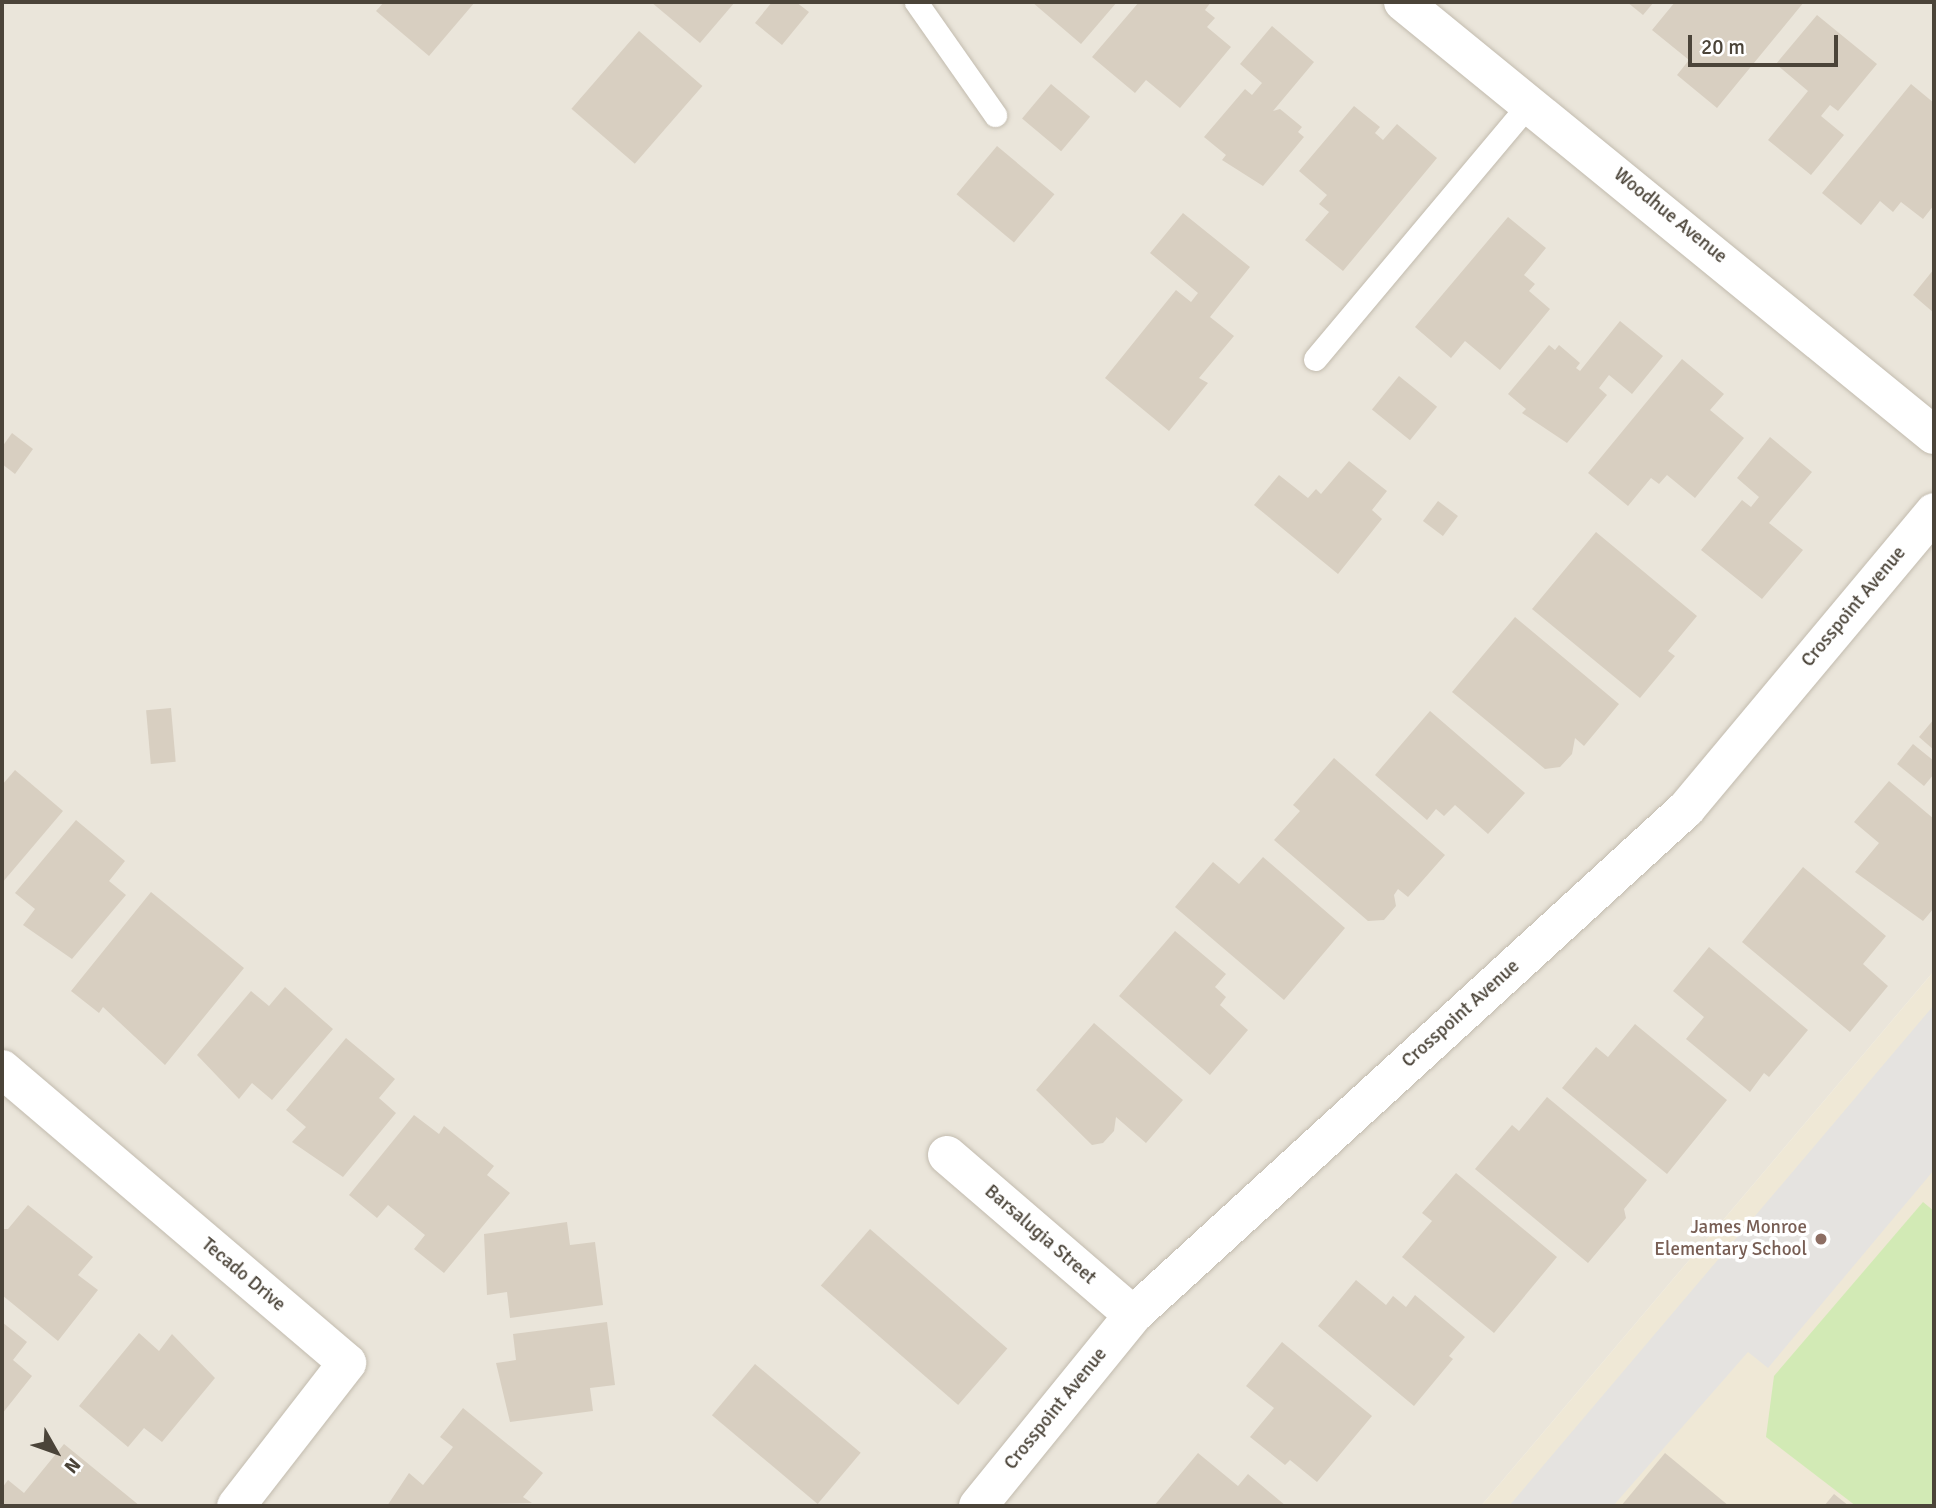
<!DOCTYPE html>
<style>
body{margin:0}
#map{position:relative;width:1936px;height:1508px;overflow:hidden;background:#f6f3ec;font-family:Signika,sans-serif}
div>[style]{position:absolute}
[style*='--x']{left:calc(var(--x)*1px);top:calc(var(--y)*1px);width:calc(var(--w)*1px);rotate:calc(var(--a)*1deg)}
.residential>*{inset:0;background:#eae5da}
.education>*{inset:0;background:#efe8d6}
.green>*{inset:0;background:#d2eab5}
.parking>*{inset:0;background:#e5e3e0}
.building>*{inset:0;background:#d8cfc1;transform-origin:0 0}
.roads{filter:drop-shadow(0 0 2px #c2bbae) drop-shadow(0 0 2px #c2bbae)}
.service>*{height:23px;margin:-11.5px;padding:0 11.5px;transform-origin:11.5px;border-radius:11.5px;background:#fff}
.minor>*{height:38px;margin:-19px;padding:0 19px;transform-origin:19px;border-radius:19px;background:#fff}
.dots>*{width:19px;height:19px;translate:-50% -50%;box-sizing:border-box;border:4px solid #fff;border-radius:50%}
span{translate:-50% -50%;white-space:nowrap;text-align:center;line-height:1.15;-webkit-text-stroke:7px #fff;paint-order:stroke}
.street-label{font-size:19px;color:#4b4439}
.education-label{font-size:19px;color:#785e54}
.right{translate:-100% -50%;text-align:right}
.frame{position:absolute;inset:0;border:4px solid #4b4439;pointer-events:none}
.north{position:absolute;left:21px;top:1417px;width:70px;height:70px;-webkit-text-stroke:5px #fff;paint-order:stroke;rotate:130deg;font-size:19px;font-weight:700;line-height:28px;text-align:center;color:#4b4439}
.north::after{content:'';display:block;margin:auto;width:24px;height:32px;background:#4b4439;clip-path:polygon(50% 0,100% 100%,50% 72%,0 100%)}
.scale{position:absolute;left:1688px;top:35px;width:150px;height:32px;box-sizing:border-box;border:4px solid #4b4439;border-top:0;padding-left:9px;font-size:21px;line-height:24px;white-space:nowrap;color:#4b4439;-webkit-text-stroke:5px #fff;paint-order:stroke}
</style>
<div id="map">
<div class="residential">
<i style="clip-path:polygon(2px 2px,1934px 2px,1934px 971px,1481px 1506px,2px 1506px)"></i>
</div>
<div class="education">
<i style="clip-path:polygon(1934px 971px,1934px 1506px,1481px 1506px)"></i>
</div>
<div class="green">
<i style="clip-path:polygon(1923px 1202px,1934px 1211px,1934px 1506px,1856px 1506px,1766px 1437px,1774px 1376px)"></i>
</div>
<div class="parking">
<i style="clip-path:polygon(1934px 1005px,1934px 1170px,1768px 1368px,1748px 1352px,1613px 1506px,1509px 1506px)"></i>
</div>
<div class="building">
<i style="clip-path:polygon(384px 2px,475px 2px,429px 56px,376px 11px)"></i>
<i style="clip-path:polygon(651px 2px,735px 2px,700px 43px)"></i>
<i style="clip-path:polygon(772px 2px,796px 2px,809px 12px,782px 45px,755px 23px)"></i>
<i style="clip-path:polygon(1032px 2px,1117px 2px,1081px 44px)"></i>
<i style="clip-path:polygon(1139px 2px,1211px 2px,1205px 10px,1215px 18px,1207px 27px,1231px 47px,1180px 108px,1146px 80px,1135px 93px,1092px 57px)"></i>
<i style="clip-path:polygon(1627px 2px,1654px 2px,1643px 15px)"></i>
<i style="clip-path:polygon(1675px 2px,1804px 2px,1717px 108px,1677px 75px,1689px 60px,1652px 30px)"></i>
<i style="clip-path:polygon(1817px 15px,1877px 64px,1838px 111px,1830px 105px,1821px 116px,1844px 135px,1811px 175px,1768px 140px,1808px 91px,1776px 64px)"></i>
<i style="clip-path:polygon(1272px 26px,1314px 62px,1273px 111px,1280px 109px,1302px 127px,1298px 132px,1304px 137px,1263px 186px,1222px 160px,1226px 155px,1204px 137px,1245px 89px,1252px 95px,1262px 83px,1240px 64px)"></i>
<i style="left:639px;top:31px;width:84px;height:103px;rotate:41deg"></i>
<i style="left:1051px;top:84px;width:51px;height:45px;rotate:40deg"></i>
<i style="clip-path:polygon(1911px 84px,1934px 103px,1934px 205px,1923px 219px,1901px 202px,1893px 212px,1880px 201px,1861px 225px,1822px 193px)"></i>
<i style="clip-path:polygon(1354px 106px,1380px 127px,1375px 133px,1383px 140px,1397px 124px,1437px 158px,1343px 271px,1305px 240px,1329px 212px,1319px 204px,1327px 195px,1299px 171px)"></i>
<i style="left:997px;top:146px;width:75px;height:63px;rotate:40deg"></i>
<i style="clip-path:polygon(1183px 213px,1250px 267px,1210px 317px,1234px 336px,1199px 378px,1208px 383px,1169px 431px,1105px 378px,1176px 290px,1191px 302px,1198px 293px,1150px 253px)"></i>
<i style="clip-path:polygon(1508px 217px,1546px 248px,1524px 275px,1535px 284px,1529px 291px,1550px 309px,1500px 370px,1465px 341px,1451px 358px,1415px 327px)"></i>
<i style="clip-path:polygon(1934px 269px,1934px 313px,1913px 295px)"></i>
<i style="clip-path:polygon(1620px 321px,1663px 356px,1632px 394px,1609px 375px,1599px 388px,1607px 395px,1567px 443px,1522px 413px,1526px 409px,1508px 394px,1549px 345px,1555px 350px,1559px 345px,1580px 363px,1576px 368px,1580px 371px)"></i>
<i style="clip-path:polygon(1682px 359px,1724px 394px,1710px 410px,1744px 438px,1695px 498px,1667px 475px,1659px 484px,1651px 478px,1628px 506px,1588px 473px)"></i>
<i style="left:1399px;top:376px;width:49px;height:43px;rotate:39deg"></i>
<i style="clip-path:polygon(12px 433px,33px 449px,15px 474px,2px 464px,2px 447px)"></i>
<i style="clip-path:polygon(1770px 437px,1812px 472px,1769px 523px,1803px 550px,1762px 599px,1701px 550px,1742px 500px,1751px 507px,1759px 497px,1737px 478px)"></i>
<i style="clip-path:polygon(1349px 461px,1387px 491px,1372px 510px,1382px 519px,1338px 574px,1254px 505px,1279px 475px,1308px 498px,1316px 489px,1321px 494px)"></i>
<i style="left:1438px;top:501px;width:25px;height:25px;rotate:37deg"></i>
<i style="clip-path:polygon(1596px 532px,1697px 616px,1668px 651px,1675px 656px,1640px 698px,1532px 609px)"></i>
<i style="clip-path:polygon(1515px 617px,1619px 704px,1584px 746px,1575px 738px,1572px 754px,1560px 767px,1545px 769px,1452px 692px)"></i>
<i style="left:171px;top:708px;width:54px;height:25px;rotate:85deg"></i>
<i style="clip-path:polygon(1430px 711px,1525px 793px,1488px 834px,1455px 805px,1444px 816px,1436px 809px,1427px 820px,1375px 775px)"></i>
<i style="clip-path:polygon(1934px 719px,1934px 750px,1919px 737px)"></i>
<i style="clip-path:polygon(1913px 744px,1934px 761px,1934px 774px,1924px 786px,1897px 764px)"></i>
<i style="clip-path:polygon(1334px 758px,1445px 855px,1408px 897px,1398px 889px,1394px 895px,1396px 906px,1384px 920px,1368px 921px,1274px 840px,1300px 811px,1293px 805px)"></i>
<i style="clip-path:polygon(15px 770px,63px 811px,2px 883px,2px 785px)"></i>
<i style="clip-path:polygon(1889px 781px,1934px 819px,1934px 908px,1923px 921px,1855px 872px,1879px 843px,1854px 822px)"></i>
<i style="clip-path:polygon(76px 820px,125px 861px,109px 881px,126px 895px,72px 959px,23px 925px,35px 909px,15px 893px)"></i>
<i style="clip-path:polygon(1263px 857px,1345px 928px,1284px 1000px,1175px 907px,1213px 862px,1239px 884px)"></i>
<i style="clip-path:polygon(1803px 867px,1886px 936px,1863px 964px,1888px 986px,1850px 1032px,1742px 942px)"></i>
<i style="clip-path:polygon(151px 892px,244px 968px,165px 1065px,103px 1007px,99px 1013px,71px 991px)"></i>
<i style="clip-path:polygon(1175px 931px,1226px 974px,1215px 987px,1226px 997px,1220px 1005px,1248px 1030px,1210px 1075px,1119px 996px)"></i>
<i style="clip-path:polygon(1709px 947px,1808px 1030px,1769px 1077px,1764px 1073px,1750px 1092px,1686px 1039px,1704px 1017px,1673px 991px)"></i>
<i style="clip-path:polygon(285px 987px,333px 1029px,272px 1100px,252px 1083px,239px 1099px,197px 1055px,251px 991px,269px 1006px)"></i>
<i style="clip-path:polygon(1094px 1023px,1183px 1100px,1146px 1143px,1116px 1117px,1114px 1131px,1103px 1143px,1092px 1145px,1036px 1090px)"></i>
<i style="clip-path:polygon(1635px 1024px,1727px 1100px,1667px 1174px,1562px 1088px,1596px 1047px,1608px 1057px)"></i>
<i style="clip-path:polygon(346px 1038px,395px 1079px,379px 1098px,396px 1113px,343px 1177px,292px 1142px,306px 1127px,286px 1110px)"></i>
<i style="clip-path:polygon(1547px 1097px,1647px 1180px,1624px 1209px,1626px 1218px,1588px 1263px,1475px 1169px,1512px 1125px,1519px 1131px)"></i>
<i style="clip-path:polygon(414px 1115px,439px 1134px,444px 1126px,494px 1166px,487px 1175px,510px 1193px,444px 1273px,414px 1249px,425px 1235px,388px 1205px,377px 1218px,349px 1195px)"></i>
<i style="clip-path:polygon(1456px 1173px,1557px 1257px,1494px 1333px,1402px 1257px,1432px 1221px,1422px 1213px)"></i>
<i style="clip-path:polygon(28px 1205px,93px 1257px,78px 1275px,98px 1290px,58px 1341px,2px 1295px,2px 1229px,8px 1229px)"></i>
<i style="clip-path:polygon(567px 1222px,570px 1245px,595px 1242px,603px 1305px,510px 1318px,507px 1292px,487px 1295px,484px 1234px)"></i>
<i style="left:870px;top:1229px;width:182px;height:75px;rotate:41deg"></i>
<i style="clip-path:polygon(1356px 1280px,1386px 1305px,1393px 1296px,1406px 1307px,1415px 1295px,1465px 1337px,1449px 1356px,1453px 1359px,1414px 1406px,1318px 1326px)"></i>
<i style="clip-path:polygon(2px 1322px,27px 1342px,13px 1360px,32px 1376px,2px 1414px)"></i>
<i style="clip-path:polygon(607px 1322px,615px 1385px,590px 1388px,593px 1411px,510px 1422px,496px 1363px,516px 1360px,513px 1334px)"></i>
<i style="clip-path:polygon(139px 1333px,159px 1351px,172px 1334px,215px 1378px,162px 1442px,144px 1428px,128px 1447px,79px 1406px)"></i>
<i style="clip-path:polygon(1282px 1342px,1372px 1416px,1317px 1482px,1290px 1460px,1285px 1465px,1250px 1437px,1274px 1408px,1246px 1386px)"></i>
<i style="left:755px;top:1364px;width:138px;height:67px;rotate:40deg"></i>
<i style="clip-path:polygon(463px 1408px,543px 1473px,523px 1497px,532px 1503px,387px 1506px,409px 1473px,423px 1485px,453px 1447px,440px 1437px)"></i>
<i style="clip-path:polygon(64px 1444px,140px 1506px,2px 1506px,2px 1488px,8px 1480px,24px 1493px)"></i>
<i style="clip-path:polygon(1198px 1453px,1238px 1486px,1248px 1474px,1286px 1506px,1154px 1506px)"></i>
<i style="clip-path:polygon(1665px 1453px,1729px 1506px,1621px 1506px)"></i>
<i style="clip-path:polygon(1834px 1494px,1849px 1506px,1824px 1506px)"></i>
</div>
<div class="roads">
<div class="service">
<i style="--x:916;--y:2;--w:138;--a:55"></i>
<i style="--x:1315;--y:359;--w:334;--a:-50"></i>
</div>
<div class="minor">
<i style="--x:1403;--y:2;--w:685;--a:39.2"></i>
<i style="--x:2;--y:1069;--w:453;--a:40.4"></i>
<i style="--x:347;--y:1363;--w:181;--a:127.8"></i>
<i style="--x:947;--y:1155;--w:245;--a:40.7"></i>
<i style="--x:978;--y:1506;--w:246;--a:-50.9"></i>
<i style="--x:1133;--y:1315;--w:750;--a:-42.46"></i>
<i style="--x:1686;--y:809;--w:387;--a:-50.1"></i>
</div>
</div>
<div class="dots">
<i style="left:1821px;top:1239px;background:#8d6e63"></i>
</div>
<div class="street-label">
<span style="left:1670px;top:216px;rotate:39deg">Woodhue Avenue</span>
<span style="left:1854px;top:607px;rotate:-50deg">Crosspoint Avenue</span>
<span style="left:1461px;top:1014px;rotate:-42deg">Crosspoint Avenue</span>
<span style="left:1040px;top:1235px;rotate:41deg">Barsalugia Street</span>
<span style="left:243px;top:1275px;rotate:40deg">Tecado Drive</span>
<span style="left:1056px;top:1409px;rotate:-51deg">Crosspoint Avenue</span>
</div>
<div class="education-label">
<span class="right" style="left:1807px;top:1239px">James Monroe<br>Elementary School</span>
</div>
<div class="frame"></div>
<div class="north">N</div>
<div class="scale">20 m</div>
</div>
